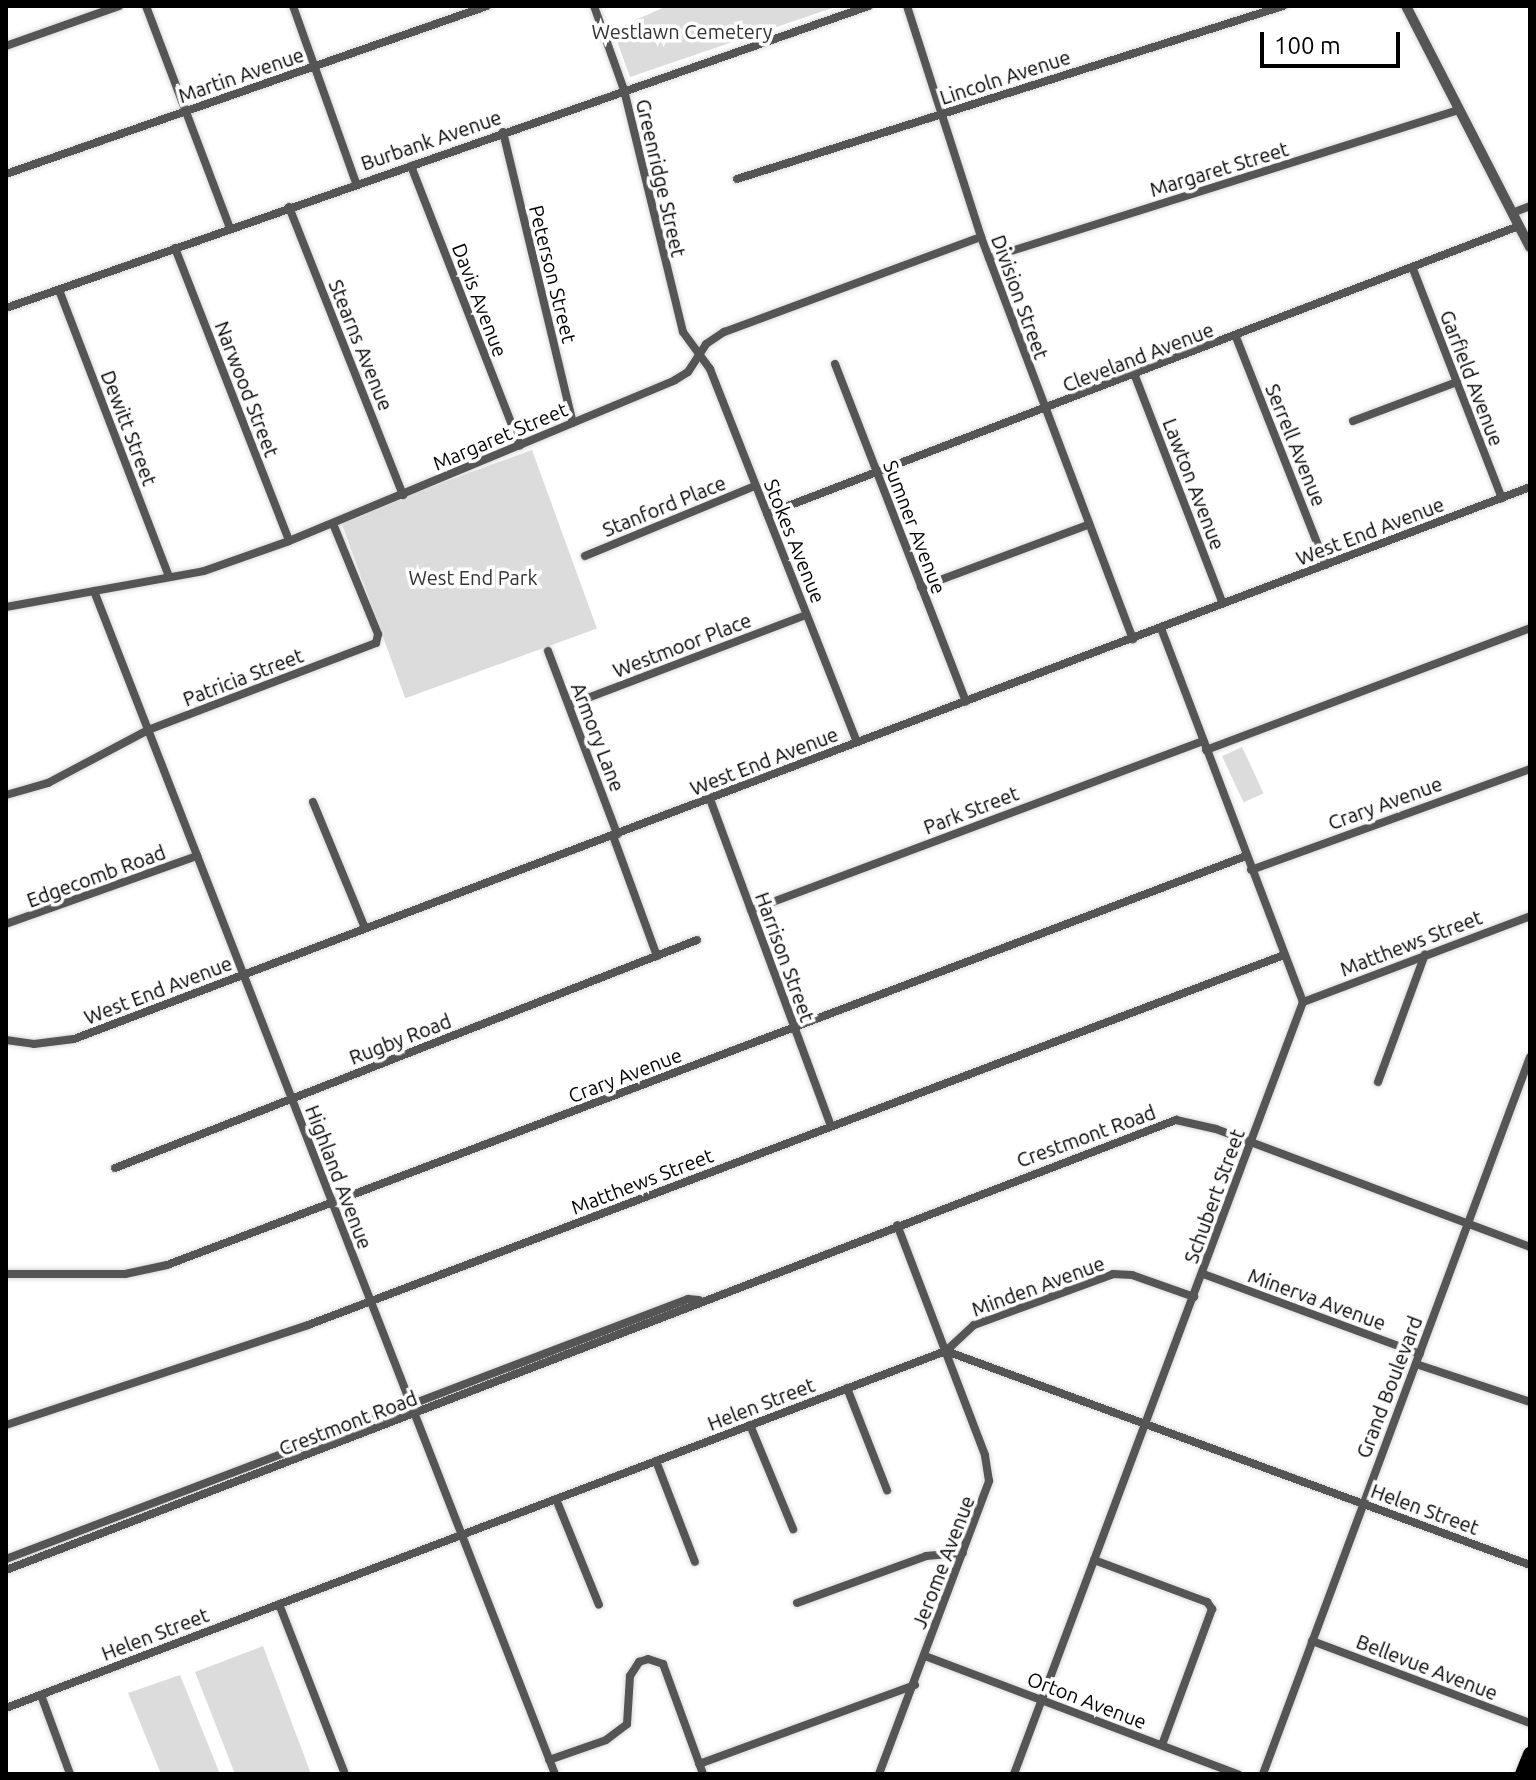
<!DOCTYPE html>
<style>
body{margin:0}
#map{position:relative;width:1536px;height:1780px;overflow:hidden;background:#fff;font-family:Ubuntu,sans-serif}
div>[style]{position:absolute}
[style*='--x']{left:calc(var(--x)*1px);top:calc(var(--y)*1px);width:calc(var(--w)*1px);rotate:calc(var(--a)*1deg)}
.green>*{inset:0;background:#dcdcdc;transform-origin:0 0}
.roads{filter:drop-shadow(0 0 2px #dbdbdb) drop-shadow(0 0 2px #dbdbdb)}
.minor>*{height:8px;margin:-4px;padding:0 4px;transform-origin:4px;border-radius:4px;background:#555}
.tertiary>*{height:10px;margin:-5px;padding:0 5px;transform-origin:5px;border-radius:5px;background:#555}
.primary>*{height:14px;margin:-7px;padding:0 7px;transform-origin:7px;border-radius:7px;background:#000}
span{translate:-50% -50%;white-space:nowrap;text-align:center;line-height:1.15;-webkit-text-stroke:7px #fff;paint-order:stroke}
.park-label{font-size:20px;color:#333}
.street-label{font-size:20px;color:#000}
.frame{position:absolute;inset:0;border:8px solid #000;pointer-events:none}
.scale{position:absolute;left:1260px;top:32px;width:140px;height:36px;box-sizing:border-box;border:4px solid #000;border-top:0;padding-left:10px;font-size:24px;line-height:28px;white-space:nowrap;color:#000;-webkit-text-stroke:6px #fff;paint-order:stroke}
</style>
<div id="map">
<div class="green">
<i style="clip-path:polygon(667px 6px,838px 6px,630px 77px,613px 30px)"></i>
<i style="left:532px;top:450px;width:190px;height:204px;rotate:70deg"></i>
<i style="left:1242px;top:747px;width:51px;height:22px;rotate:65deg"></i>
<i style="clip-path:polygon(263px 1646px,311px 1774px,235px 1774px,195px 1672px)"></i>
<i style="clip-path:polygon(180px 1675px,220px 1774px,161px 1774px,128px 1693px)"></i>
</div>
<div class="roads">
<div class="minor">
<i style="--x:146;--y:6;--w:237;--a:69.3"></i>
<i style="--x:293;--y:6;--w:188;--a:70.4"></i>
<i style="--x:594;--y:6;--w:89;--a:70.3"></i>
<i style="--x:624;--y:90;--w:249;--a:76.3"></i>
<i style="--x:683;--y:332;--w:46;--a:53.9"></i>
<i style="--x:710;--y:369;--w:401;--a:68.5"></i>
<i style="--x:907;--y:6;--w:243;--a:72.2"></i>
<i style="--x:981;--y:237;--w:430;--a:69.3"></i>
<i style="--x:6;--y:46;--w:120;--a:-19.5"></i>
<i style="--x:503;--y:132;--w:299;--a:76.5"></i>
<i style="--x:411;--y:166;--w:300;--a:68.7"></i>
<i style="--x:6;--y:174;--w:509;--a:-19.25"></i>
<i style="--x:737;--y:179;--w:573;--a:-17.58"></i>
<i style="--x:289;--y:207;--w:310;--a:68.4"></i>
<i style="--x:1512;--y:213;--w:19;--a:-21"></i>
<i style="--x:175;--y:248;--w:314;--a:68.7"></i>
<i style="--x:989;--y:258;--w:492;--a:-17.5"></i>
<i style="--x:1413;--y:269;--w:246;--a:68.8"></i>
<i style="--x:59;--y:290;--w:307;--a:69"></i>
<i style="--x:6;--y:308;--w:914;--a:-19.29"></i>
<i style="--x:1236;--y:337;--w:245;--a:68.5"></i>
<i style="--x:835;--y:364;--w:362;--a:68.8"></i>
<i style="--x:1135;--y:376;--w:244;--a:68.9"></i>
<i style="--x:1353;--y:421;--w:111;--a:-20.6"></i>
<i style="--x:767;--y:514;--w:805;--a:-20.96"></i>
<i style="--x:585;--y:556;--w:184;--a:-22.4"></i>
<i style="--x:921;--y:587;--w:178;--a:-20.4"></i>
<i style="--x:94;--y:591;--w:1270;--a:68.71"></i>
<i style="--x:6;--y:607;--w:201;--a:-10.3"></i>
<i style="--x:204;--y:571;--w:90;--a:-19.4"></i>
<i style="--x:289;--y:541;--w:418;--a:-22.6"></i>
<i style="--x:675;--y:380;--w:15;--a:-32"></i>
<i style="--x:688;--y:372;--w:33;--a:-57"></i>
<i style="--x:706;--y:344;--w:22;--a:-34"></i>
<i style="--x:724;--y:332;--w:274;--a:-20.3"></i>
<i style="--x:548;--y:651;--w:196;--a:69.3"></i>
<i style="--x:569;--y:705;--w:254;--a:-20.8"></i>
<i style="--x:1206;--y:750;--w:346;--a:-20.6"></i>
<i style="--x:6;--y:795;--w:44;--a:-15.9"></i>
<i style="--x:48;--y:783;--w:113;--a:-27.9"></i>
<i style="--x:148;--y:730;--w:244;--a:-20.9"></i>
<i style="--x:376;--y:643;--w:9;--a:-77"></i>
<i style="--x:378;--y:634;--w:119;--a:-112.2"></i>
<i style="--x:710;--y:799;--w:349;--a:69.7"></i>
<i style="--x:313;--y:802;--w:136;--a:67.6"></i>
<i style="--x:613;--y:836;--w:128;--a:69.9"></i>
<i style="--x:1251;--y:870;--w:297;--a:-19.9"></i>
<i style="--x:751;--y:910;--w:483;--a:-20.5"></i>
<i style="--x:6;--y:924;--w:203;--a:-19.6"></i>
<i style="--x:1303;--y:1002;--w:243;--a:-20.7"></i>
<i style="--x:6;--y:1040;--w:28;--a:8"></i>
<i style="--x:34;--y:1044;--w:40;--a:-7.1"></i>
<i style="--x:74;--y:1039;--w:1557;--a:-20.76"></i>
<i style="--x:1378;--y:1082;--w:136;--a:-69.8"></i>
<i style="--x:115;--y:1168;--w:625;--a:-21.39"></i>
<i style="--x:6;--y:1274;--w:119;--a:0"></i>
<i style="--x:125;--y:1274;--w:43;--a:-12.1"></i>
<i style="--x:167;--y:1265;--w:1154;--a:-20.76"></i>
<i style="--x:1203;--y:1274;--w:231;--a:20.2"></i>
<i style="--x:946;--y:1351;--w:38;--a:-43"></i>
<i style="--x:974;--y:1325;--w:148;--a:-20.1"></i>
<i style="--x:1113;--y:1274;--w:19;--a:3"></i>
<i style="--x:1132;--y:1275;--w:66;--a:19.5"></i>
<i style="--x:1416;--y:1364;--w:120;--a:18.4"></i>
<i style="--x:847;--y:1388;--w:110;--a:68.6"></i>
<i style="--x:6;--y:1425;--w:318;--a:-18.3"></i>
<i style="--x:308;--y:1325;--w:1044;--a:-20.76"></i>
<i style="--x:750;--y:1425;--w:113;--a:67.5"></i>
<i style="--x:656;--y:1461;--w:108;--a:68.9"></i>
<i style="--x:556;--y:1499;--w:114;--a:67.9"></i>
<i style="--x:6;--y:1559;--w:730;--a:-20.87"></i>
<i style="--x:688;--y:1299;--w:11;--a:5"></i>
<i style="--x:1094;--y:1560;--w:121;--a:20.4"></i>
<i style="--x:1207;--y:1602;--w:9;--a:54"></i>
<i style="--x:1212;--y:1609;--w:145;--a:110.2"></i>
<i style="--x:6;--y:1570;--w:1254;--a:-21.04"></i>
<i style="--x:1176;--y:1120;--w:41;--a:12.7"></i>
<i style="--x:1216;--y:1129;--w:335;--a:20.6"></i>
<i style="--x:797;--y:1603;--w:137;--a:-20"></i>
<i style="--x:926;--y:1556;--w:37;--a:-5"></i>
<i style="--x:279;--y:1604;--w:182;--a:68.8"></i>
<i style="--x:1312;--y:1641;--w:233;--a:20.6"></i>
<i style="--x:925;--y:1656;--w:335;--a:20.7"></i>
<i style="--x:41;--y:1695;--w:84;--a:69.8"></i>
<i style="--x:6;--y:1708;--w:1006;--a:-20.8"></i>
<i style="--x:946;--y:1351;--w:622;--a:20.12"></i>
<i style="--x:549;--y:1760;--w:60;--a:-19.3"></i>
<i style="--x:606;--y:1740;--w:26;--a:-37"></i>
<i style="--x:627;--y:1724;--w:48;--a:-86.4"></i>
<i style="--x:630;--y:1676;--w:17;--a:-57"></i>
<i style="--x:639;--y:1662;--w:9;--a:-18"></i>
<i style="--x:648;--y:1659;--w:16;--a:18"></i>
<i style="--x:663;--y:1664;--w:117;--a:70"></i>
<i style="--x:699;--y:1764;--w:230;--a:-20.1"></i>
<i style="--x:879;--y:1774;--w:313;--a:-69.4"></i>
<i style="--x:989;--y:1481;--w:26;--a:-99"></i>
<i style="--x:985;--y:1455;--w:246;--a:-110.9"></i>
<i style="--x:1014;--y:1774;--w:824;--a:-69.48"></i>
<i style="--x:1303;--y:1002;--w:400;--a:-110.8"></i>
<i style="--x:1263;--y:1774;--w:765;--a:-69.58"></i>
</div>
<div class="tertiary">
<i style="--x:1406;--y:6;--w:271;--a:62.8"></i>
</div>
<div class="primary">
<i style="--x:1522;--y:1774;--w:22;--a:-68"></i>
</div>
</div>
<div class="park-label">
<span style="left:682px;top:31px">Westlawn Cemetery</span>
<span style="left:473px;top:577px">West End Park</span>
</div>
<div class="street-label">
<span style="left:241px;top:75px;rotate:-19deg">Martin Avenue</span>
<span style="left:1005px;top:77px;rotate:-18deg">Lincoln Avenue</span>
<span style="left:431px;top:140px;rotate:-19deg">Burbank Avenue</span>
<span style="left:1219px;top:169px;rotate:-17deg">Margaret Street</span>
<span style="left:661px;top:178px;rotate:77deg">Greenridge Street</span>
<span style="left:553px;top:274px;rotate:76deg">Peterson Street</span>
<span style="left:1020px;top:297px;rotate:70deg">Division Street</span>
<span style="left:480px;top:300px;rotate:69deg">Davis Avenue</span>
<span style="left:361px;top:345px;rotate:68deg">Stearns Avenue</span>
<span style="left:1138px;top:357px;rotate:-21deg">Cleveland Avenue</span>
<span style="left:1472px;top:378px;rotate:69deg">Garfield Avenue</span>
<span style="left:247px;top:389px;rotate:69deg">Narwood Street</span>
<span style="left:129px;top:428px;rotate:69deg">Dewitt Street</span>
<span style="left:500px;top:436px;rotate:-23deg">Margaret Street</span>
<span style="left:1296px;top:445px;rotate:68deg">Serrell Avenue</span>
<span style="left:1194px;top:484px;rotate:69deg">Lawton Avenue</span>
<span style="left:664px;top:506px;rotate:-22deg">Stanford Place</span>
<span style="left:915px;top:527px;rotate:69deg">Sumner Avenue</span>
<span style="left:1370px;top:531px;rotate:-21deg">West End Avenue</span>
<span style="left:795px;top:541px;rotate:68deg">Stokes Avenue</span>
<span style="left:682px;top:645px;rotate:-21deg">Westmoor Place</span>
<span style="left:243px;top:677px;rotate:-21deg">Patricia Street</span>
<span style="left:598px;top:737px;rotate:69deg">Armory Lane</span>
<span style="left:764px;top:761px;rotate:-21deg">West End Avenue</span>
<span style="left:1385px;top:803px;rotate:-20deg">Crary Avenue</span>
<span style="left:971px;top:810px;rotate:-21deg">Park Street</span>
<span style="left:96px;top:876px;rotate:-20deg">Edgecomb Road</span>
<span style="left:1411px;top:943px;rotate:-21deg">Matthews Street</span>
<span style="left:785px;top:957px;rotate:70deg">Harrison Street</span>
<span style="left:158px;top:990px;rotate:-21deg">West End Avenue</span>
<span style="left:400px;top:1039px;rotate:-21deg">Rugby Road</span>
<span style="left:625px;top:1075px;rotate:-21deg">Crary Avenue</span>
<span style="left:1086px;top:1136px;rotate:-20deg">Crestmont Road</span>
<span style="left:339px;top:1177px;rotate:69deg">Highland Avenue</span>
<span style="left:642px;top:1181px;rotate:-21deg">Matthews Street</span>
<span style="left:1214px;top:1196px;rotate:-70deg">Schubert Street</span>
<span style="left:1038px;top:1286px;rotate:-20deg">Minden Avenue</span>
<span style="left:1317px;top:1299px;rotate:20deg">Minerva Avenue</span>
<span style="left:1389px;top:1387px;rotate:-69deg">Grand Boulevard</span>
<span style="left:761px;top:1404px;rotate:-21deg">Helen Street</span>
<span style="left:348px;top:1423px;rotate:-21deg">Crestmont Road</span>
<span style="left:1425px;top:1509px;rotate:20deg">Helen Street</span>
<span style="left:943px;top:1562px;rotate:-69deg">Jerome Avenue</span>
<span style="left:155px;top:1634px;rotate:-21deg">Helen Street</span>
<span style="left:1427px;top:1667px;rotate:21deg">Bellevue Avenue</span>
<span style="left:1087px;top:1700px;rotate:21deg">Orton Avenue</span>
</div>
<div class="frame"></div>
<div class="scale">100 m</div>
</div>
